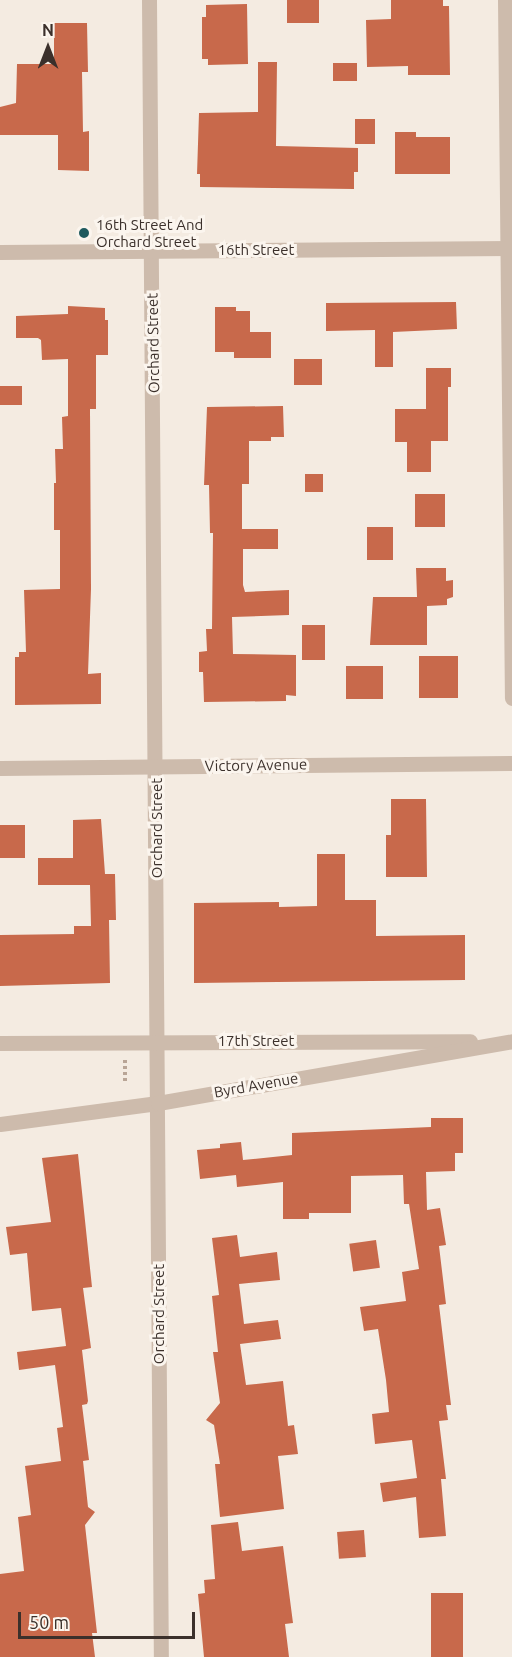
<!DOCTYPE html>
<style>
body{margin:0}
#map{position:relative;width:512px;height:1657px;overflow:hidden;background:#f4ebe1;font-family:Ubuntu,sans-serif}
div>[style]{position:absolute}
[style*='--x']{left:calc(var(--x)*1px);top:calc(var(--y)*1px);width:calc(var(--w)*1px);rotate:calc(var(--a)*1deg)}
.building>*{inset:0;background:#c8694b;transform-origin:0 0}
.path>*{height:4px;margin-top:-2px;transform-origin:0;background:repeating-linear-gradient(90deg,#b9a596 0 3px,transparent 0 6px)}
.minor>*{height:15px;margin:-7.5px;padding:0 7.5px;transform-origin:7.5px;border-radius:7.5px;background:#cdbbac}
.tertiary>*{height:15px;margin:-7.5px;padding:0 7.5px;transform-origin:7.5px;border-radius:7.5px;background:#cdbbac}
.dots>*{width:16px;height:16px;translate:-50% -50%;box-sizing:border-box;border:3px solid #fbf5ee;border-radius:50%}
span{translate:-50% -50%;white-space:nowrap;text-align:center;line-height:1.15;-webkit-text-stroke:6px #fbf5ee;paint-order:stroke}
.poi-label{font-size:15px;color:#3b302b}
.left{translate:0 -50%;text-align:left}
.street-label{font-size:15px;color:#3b302b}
.north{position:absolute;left:18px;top:18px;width:60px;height:60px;-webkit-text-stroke:4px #fbf5ee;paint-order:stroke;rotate:0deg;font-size:16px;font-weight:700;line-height:24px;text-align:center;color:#3b302b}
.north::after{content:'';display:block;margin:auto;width:21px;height:27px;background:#3b302b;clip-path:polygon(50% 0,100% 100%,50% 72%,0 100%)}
.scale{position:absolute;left:18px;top:1612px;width:177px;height:27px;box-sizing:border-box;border:3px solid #3b302b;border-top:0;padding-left:8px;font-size:18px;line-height:21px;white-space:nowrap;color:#3b302b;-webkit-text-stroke:4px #fbf5ee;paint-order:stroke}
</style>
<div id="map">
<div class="building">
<i style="left:287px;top:0;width:32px;height:23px"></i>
<i style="clip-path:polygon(391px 0,443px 0,443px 6px,449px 6px,450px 75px,408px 75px,408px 66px,367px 67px,366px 20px,391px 19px)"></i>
<i style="clip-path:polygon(247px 4px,248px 64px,208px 65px,208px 59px,202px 59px,202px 17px,206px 17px,206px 5px)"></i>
<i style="clip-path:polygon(54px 23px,87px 23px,88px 72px,82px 72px,83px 132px,89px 131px,89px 171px,58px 170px,58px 135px,0 135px,0 107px,16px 103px,17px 64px,54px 64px)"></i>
<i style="clip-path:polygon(258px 62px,277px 62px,276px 146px,358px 148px,358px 172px,354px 172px,354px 189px,200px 187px,200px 174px,197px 174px,199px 113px,258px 112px)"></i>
<i style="left:333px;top:63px;width:24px;height:18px"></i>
<i style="left:355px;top:119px;width:20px;height:25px"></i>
<i style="clip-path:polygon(395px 132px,416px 132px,416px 137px,450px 137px,450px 174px,395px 174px)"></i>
<i style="clip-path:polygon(456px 302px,457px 329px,393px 332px,393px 367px,375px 367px,375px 330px,326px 331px,326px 303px)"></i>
<i style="clip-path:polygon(68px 306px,105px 308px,105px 320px,108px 320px,108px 355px,96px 355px,96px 409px,90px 409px,91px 589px,88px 674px,101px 673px,101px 704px,15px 705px,15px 657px,19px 657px,19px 652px,26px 652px,24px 590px,60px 589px,60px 530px,54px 530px,54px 483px,56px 483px,55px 449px,63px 449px,62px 417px,68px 416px,68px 359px,42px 360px,41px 340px,38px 338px,16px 338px,16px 316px,68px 314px)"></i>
<i style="clip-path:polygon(215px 307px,236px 307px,236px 311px,250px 311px,250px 332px,271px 332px,271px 358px,234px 358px,234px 352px,215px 352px)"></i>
<i style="left:294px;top:359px;width:28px;height:26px"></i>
<i style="clip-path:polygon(426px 368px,451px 368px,451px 387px,448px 387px,448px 441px,431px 441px,431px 472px,407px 472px,407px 442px,395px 442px,395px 409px,426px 409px)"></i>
<i style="left:0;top:386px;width:22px;height:19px"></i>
<i style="clip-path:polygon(283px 406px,284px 437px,271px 437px,271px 441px,249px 441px,249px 484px,242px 484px,242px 529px,278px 529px,278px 549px,243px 549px,243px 585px,245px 592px,289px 590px,289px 615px,232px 617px,233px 654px,296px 655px,296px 696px,286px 695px,286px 701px,204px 702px,203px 672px,199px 672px,199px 652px,207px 651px,206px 629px,212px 629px,213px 533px,210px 533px,209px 485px,204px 485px,207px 407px)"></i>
<i style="left:305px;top:474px;width:18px;height:18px"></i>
<i style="left:415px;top:494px;width:30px;height:33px"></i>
<i style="left:367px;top:527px;width:26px;height:33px"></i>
<i style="clip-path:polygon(416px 568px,446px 568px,446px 581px,453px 580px,453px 597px,447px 599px,447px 605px,427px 606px,427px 645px,370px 645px,373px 597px,417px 597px)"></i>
<i style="left:302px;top:625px;width:23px;height:35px"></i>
<i style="left:458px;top:656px;width:42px;height:39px;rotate:90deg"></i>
<i style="left:346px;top:666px;width:37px;height:33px"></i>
<i style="clip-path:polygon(391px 799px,426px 799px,427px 877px,386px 877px,386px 835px,391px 835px)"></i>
<i style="clip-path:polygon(101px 819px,105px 874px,115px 874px,116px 920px,109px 920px,110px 983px,0 986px,0 935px,74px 934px,74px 926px,91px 926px,90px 885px,38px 885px,38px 858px,73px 858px,73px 820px)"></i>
<i style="left:0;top:825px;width:25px;height:33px"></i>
<i style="clip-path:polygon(317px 854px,345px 854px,345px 900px,376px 900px,376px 936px,465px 935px,465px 980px,194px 983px,194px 903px,279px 902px,279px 907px,317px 906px)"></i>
<i style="clip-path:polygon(431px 1118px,463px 1118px,463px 1153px,455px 1153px,455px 1171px,426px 1172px,427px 1210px,440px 1208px,446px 1245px,439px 1246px,446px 1304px,439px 1305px,451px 1405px,446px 1405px,448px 1420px,439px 1421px,446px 1479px,441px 1479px,446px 1536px,419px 1538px,416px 1497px,383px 1502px,380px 1483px,417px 1478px,412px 1440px,375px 1444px,372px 1414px,389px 1412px,386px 1380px,378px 1329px,364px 1331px,360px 1307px,406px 1301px,402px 1272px,419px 1269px,409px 1204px,404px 1204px,403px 1175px,351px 1176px,351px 1213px,309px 1213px,309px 1219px,283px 1219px,283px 1182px,237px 1187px,236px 1175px,200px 1179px,197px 1150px,220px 1148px,220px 1144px,241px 1142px,243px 1160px,292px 1155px,292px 1133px,431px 1127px)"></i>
<i style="clip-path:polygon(78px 1154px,92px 1287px,83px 1288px,91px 1348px,82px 1350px,88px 1401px,87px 1404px,82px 1405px,89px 1460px,83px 1461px,88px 1507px,95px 1512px,85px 1525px,97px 1633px,92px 1633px,95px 1657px,0 1657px,0 1574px,24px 1571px,18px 1517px,31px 1515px,25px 1466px,61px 1461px,57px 1428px,63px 1427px,55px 1365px,19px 1370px,17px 1352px,66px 1346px,61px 1308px,32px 1311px,27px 1253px,10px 1255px,6px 1227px,51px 1222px,42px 1158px)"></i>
<i style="clip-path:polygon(237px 1235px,240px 1257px,277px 1252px,280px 1280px,239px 1284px,244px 1324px,278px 1320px,281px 1339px,240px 1344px,246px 1385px,283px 1381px,288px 1426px,294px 1425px,298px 1454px,278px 1456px,284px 1509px,220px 1517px,215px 1464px,220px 1464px,214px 1425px,206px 1420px,220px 1403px,213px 1352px,218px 1352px,212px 1296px,219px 1295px,212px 1238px)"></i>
<i style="left:376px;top:1240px;width:28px;height:27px;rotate:82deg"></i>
<i style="clip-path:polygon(238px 1522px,242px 1551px,283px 1546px,293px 1623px,285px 1624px,289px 1657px,204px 1657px,198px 1594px,205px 1593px,204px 1580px,215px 1579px,211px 1525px)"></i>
<i style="left:364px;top:1530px;width:27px;height:27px;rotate:86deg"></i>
<i style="left:431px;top:1593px;width:32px;height:64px"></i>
</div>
<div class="path">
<i style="--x:125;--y:1060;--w:22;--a:90"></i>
</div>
<div class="minor">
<i style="--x:149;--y:0;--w:1657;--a:89.59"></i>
<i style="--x:505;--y:0;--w:698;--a:89.43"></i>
<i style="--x:0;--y:768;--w:512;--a:-0.56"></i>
<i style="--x:0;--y:1043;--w:470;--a:-0.2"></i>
<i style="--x:0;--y:1124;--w:159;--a:-7.6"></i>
<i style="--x:158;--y:1103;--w:359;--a:-9.9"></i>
</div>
<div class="tertiary">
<i style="--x:0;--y:252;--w:512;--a:-0.45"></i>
</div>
<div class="dots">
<i style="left:84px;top:233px;background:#1f5a5e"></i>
</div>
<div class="poi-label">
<span class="left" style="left:96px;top:233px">16th Street And<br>Orchard Street</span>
</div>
<div class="street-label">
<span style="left:256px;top:250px">16th Street</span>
<span style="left:153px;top:343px;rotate:-91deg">Orchard Street</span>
<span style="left:256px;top:765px;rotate:-1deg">Victory Avenue</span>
<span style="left:157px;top:828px;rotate:-90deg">Orchard Street</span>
<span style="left:256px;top:1041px">17th Street</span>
<span style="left:256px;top:1085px;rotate:-10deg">Byrd Avenue</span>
<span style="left:159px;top:1314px;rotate:-90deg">Orchard Street</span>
</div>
<div class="north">N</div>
<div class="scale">50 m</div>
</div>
